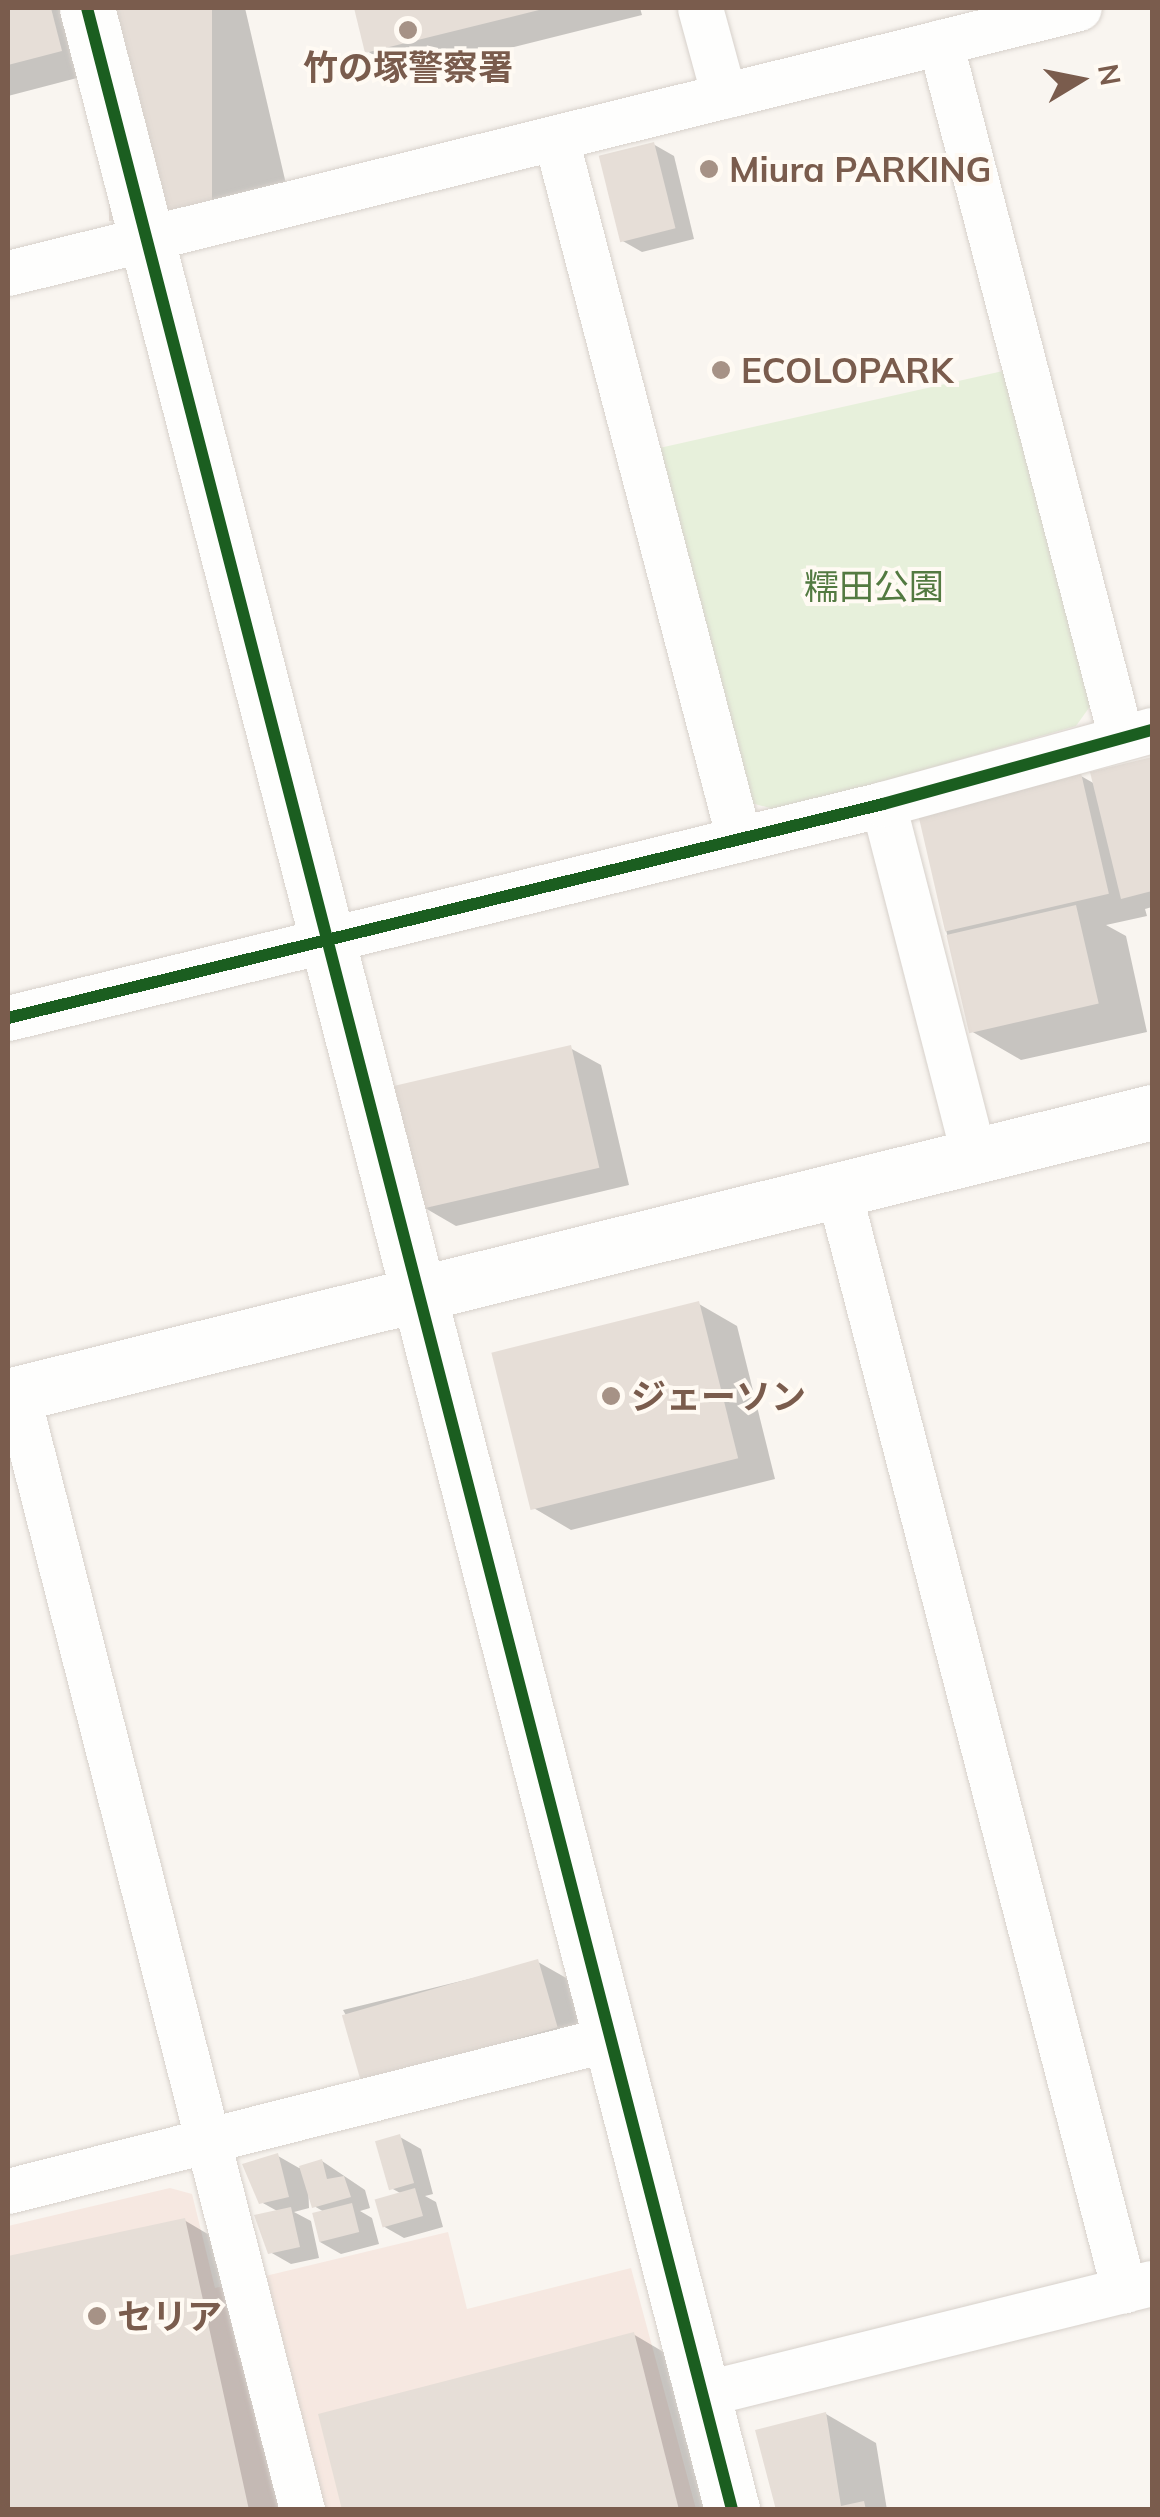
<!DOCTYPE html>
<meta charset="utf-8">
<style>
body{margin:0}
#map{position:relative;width:1160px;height:2517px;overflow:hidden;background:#f9f5f0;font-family:Mulish,"Noto Sans JP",sans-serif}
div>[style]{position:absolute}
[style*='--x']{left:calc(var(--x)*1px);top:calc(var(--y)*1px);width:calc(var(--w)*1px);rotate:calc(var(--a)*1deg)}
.commercial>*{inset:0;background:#f6e8e1}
.green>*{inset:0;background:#e7f0db}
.shadow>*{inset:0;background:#0003}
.building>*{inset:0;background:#e6ded7;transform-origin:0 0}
.roads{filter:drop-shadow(0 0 2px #d7d1cb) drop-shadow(0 0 2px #d7d1cb)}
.minor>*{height:45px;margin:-22.5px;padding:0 22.5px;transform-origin:22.5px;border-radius:22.5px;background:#fefefd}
.tertiary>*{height:55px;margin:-27.5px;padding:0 27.5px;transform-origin:27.5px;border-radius:27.5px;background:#fefefd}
.cycleway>*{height:12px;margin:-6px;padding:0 6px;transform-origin:6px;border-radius:6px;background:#1b5e20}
.dots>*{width:28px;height:28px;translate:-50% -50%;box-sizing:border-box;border:5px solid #fffaf3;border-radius:50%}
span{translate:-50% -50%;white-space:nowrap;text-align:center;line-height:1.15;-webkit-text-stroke:8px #fffaf3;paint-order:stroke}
.poi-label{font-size:35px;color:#7a5c4d;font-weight:700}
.left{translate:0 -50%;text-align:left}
.park-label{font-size:35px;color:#537a41}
.frame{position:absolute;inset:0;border:10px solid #7a5c4d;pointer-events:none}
.north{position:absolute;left:1030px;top:30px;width:100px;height:100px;-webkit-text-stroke:8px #fffaf3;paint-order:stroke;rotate:80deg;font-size:28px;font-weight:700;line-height:40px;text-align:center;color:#7a5c4d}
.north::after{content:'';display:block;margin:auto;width:35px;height:45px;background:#7a5c4d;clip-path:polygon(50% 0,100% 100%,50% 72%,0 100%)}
</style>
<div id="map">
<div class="commercial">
<i style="clip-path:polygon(170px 2188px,192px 2194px,215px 2288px,448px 2232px,467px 2309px,631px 2268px,696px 2509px,8px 2509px,8px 2226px)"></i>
</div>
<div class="green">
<i style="clip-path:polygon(1003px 371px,1091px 705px,1076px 726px,781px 811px,744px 801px,655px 449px)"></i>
</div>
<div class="shadow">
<i style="clip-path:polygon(8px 8px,83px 8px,100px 72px,8px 96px)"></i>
<i style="clip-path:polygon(111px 8px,245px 8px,293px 214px,199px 236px)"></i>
<i style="clip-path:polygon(356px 8px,640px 8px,642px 15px,406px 74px,367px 51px)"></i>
<i style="clip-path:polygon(653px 144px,674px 156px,694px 239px,642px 252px,621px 240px)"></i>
<i style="clip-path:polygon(1152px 759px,1152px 907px,1145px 909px,1147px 916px,1106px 925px,1126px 936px,1147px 1032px,1021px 1060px,971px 1031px,946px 930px,1081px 776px,1095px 784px,1093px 774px)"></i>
<i style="clip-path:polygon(570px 1048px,601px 1065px,629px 1185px,456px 1226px,425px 1208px)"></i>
<i style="clip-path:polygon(699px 1304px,737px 1326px,775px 1479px,571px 1530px,532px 1507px)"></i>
<i style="clip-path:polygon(538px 1962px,568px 1979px,586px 2044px,391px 2096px,343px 2010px)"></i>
<i style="clip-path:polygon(400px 2137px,421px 2149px,433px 2194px,425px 2196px,436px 2202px,443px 2227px,404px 2238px,383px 2226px,402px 2194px,391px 2188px)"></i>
<i style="clip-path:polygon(278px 2156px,299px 2168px,322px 2161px,365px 2190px,370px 2208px,360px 2211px,372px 2218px,379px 2244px,341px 2254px,320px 2242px,326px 2213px,314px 2206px,308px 2184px,309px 2208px,294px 2212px,311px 2221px,319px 2258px,291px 2264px,270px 2252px,279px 2212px,261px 2202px)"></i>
<i style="clip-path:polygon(184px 2220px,223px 2243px,282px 2510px,8px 2510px,8px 2258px)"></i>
<i style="clip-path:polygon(633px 2334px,672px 2357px,711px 2510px,345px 2510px)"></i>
<i style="clip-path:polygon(826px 2414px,876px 2443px,887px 2510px,778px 2510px)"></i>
</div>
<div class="building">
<i style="clip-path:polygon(8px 8px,51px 8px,62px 51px,8px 65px)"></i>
<i style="left:109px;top:8px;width:103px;height:213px"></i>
<i style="clip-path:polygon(354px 8px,543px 8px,543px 9px,365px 53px)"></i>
<i style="left:654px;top:142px;width:89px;height:57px;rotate:76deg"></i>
<i style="clip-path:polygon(1152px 757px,1152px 891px,1121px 899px,1090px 772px)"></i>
<i style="left:1081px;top:773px;width:124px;height:168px;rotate:77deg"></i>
<i style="left:1076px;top:905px;width:101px;height:133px;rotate:77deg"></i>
<i style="left:571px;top:1045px;width:126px;height:182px;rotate:77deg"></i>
<i style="left:699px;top:1301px;width:162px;height:214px;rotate:76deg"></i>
<i style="left:538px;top:1959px;width:71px;height:204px;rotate:74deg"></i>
<i style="left:400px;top:2134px;width:51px;height:26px;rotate:74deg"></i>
<i style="clip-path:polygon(278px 2153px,289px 2197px,259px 2204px,242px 2164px)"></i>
<i style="clip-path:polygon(322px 2159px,327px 2179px,344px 2176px,351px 2197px,312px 2208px,299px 2166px)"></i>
<i style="left:415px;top:2188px;width:29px;height:42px;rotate:74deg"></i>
<i style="left:352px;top:2203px;width:30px;height:41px;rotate:76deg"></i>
<i style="clip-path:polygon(291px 2207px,300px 2247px,268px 2254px,254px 2215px)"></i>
<i style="clip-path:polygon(185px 2218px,249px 2510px,8px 2510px,8px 2256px)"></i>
<i style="clip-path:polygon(634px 2332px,679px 2510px,342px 2510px,318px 2414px)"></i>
<i style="clip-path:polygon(826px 2412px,841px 2506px,864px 2501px,866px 2510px,776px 2510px,755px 2430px)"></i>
</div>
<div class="roads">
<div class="minor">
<i style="--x:700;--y:8;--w:91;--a:74.7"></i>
<i style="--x:940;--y:42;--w:719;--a:75.42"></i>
<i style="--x:556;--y:139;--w:724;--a:75.35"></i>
<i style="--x:8;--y:273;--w:1103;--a:-13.9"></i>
<i style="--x:883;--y:804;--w:360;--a:75.5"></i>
<i style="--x:8;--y:1018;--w:901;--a:-13.74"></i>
<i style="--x:883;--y:804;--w:279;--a:-15.4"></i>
<i style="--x:838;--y:1189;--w:1138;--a:75.44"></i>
<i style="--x:17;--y:1394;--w:1152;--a:75.67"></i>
<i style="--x:8;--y:2191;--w:623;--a:-14.21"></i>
<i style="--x:703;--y:2394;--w:462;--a:-13.9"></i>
</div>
<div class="tertiary">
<i style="--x:87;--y:8;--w:2584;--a:75.54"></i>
<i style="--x:8;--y:1396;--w:1179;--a:-13.94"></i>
</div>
</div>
<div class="cycleway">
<i style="--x:87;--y:8;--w:2584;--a:75.54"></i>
<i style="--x:8;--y:1018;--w:901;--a:-13.74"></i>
<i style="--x:883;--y:804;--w:279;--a:-15.4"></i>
</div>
<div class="dots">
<i style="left:408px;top:30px;background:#a69286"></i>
<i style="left:709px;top:169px;background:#a69286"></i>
<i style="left:721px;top:370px;background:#a69286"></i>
<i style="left:611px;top:1396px;background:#a69286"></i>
<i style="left:97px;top:2316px;background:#a69286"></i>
</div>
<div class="poi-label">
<span style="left:408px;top:67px">竹の塚警察署</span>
<span class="left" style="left:729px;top:169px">Miura PARKING</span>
<span class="left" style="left:741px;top:370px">ECOLOPARK</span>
<span class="left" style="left:631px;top:1396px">ジェーソン</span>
<span class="left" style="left:117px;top:2316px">セリア</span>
</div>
<div class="park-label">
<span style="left:874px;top:586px">糯田公園</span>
</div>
<div class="frame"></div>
<div class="north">N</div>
</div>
